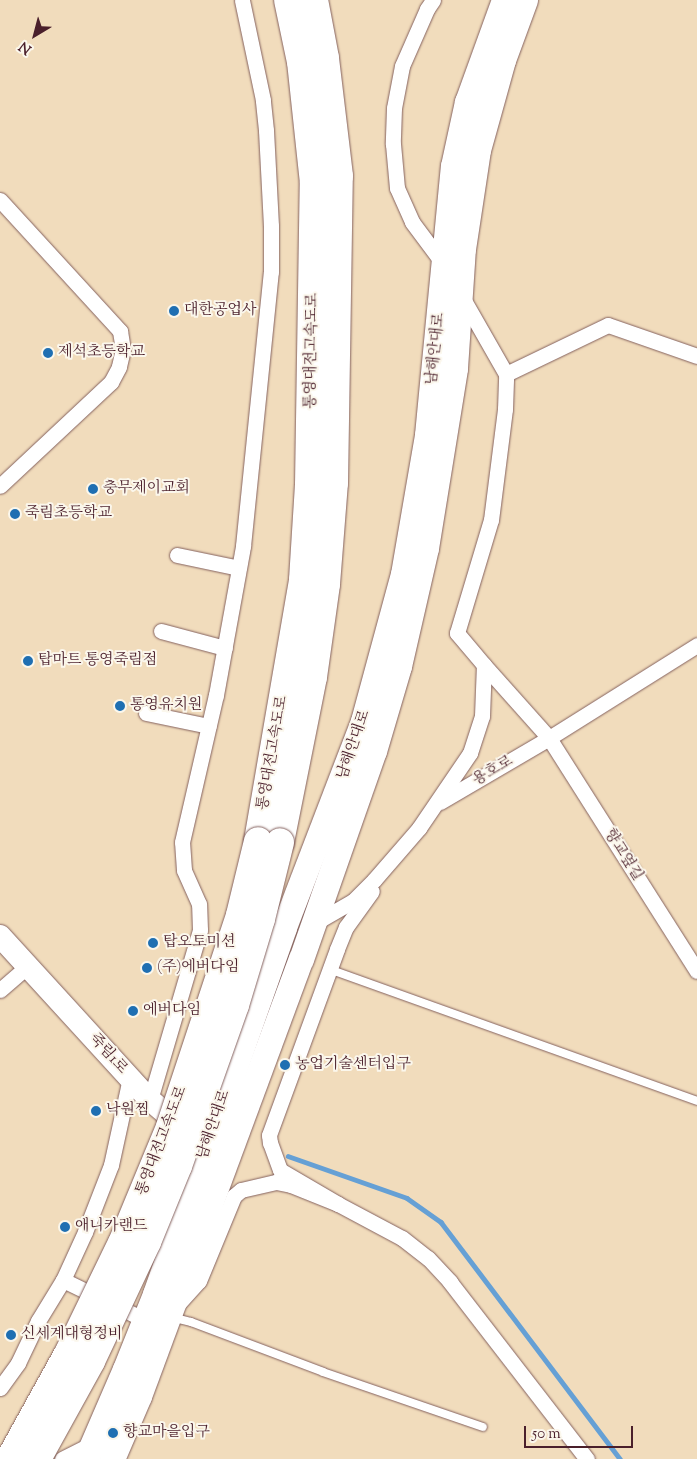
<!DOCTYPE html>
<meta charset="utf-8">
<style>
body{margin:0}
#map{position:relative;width:697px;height:1459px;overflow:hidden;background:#f1dcbc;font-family:"Sorts Mill Goudy","Noto Serif KR",serif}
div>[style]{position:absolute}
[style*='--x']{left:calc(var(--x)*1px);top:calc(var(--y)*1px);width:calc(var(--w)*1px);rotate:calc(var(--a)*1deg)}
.stream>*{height:4.5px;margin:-2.25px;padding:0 2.25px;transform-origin:2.25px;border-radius:2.25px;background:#65a0d5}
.roads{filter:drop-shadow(0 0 1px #84615e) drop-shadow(0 0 1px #84615e)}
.lane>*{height:8px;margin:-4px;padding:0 4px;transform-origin:4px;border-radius:4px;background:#fff}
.street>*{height:15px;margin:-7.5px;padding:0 7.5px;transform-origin:7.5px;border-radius:7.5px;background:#fff}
.secondary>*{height:22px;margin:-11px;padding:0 11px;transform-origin:11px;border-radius:11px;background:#fff}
.primary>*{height:25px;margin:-12.5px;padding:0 12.5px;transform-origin:12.5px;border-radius:12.5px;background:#fff}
.highway>*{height:28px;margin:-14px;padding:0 14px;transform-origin:14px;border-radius:14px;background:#fff}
.bridges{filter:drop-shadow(0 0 1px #84615e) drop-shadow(0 0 1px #84615e)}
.highway-bridge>*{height:28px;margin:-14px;padding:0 14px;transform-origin:14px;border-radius:14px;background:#fff}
.dots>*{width:14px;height:14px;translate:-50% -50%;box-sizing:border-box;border:2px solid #fbf7ec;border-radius:50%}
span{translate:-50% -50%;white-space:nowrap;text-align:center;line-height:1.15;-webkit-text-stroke:4px #fbf7ec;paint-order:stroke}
.poi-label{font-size:15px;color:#4a1f2b}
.left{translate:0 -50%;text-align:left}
.street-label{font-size:15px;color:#4a1f2b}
.north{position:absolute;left:10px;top:10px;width:50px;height:50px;-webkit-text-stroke:4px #fbf7ec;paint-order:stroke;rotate:217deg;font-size:14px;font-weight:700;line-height:20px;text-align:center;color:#4a1f2b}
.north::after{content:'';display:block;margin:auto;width:18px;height:22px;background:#4a1f2b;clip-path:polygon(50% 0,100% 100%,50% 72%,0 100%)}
.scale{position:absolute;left:524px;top:1426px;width:109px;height:22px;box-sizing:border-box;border:2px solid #4a1f2b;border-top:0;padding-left:6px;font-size:15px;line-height:18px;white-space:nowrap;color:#4a1f2b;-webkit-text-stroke:4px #fbf7ec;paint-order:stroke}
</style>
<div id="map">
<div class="stream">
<i style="--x:288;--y:1156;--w:126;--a:19.4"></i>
<i style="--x:407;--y:1198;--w:42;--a:35.2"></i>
<i style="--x:441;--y:1222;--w:297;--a:52.9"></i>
</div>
<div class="roads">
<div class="lane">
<i style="--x:329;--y:969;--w:391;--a:19.7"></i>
<i style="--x:171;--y:1317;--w:21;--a:14"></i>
<i style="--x:191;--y:1322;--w:141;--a:20.7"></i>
<i style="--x:323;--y:1372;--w:169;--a:19"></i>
</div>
<div class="street">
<i style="--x:433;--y:0;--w:11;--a:124"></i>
<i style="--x:427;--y:9;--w:62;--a:113.7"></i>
<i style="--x:402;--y:66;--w:43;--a:100.8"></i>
<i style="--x:394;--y:108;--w:36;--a:92"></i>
<i style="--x:393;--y:144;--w:44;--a:84.8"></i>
<i style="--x:397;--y:188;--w:37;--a:66"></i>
<i style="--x:412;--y:222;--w:54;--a:53.3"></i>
<i style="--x:0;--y:200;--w:178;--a:47.5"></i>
<i style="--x:120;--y:331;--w:18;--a:81"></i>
<i style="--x:123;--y:349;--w:18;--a:103"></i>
<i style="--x:119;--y:367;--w:17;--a:118"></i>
<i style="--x:111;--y:382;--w:152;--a:136.9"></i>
<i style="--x:506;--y:374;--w:113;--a:-25.7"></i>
<i style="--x:608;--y:325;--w:94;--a:19.2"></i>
<i style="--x:177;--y:555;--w:63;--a:11.8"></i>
<i style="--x:161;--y:631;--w:66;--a:14.9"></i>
<i style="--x:484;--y:665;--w:98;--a:48.3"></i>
<i style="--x:549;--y:738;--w:276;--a:57.6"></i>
<i style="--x:146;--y:713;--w:64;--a:11.7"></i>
<i style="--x:440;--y:802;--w:126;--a:-30.4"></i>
<i style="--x:549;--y:738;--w:175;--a:-32.1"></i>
<i style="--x:313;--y:924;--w:46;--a:-29.9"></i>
<i style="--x:353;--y:901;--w:30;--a:-45"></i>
<i style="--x:374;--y:880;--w:69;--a:-49.1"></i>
<i style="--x:419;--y:828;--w:91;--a:-55.8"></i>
<i style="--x:470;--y:753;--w:39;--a:-72"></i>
<i style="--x:482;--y:716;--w:51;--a:-87.8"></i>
<i style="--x:484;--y:665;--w:42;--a:-130.2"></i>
<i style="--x:457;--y:633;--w:118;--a:-73.3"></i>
<i style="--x:491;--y:520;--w:112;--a:-82.8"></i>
<i style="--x:505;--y:409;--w:35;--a:-88"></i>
<i style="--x:506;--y:374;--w:89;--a:-119.7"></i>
<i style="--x:0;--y:990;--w:37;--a:-41"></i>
<i style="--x:150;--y:1100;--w:177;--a:-73.6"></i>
<i style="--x:200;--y:930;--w:26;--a:-92"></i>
<i style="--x:199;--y:904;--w:37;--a:-114"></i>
<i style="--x:184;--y:870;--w:28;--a:-94"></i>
<i style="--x:182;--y:842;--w:151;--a:-77"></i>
<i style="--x:216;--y:695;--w:151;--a:-79.7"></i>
<i style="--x:243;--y:546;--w:275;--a:-84.2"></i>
<i style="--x:271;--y:272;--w:46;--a:-90"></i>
<i style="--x:271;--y:226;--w:96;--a:-93"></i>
<i style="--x:266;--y:130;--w:30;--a:-96"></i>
<i style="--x:263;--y:100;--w:102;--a:-101.9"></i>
<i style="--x:338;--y:1204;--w:72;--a:28"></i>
<i style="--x:402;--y:1238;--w:33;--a:38"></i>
<i style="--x:428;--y:1258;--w:33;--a:47"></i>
<i style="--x:450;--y:1282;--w:224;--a:52.3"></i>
<i style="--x:63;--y:1280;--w:89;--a:26"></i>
<i style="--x:178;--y:1304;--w:31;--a:-48"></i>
<i style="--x:199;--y:1281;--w:92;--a:-67.6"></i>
<i style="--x:234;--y:1196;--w:9;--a:-41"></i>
<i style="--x:241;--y:1190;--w:36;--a:-13"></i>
<i style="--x:276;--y:1182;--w:15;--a:11"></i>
<i style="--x:291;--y:1185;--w:51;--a:22"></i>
<i style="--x:338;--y:1204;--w:67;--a:-149.6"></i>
<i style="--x:280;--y:1170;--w:29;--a:-110"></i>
<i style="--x:270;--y:1143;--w:8;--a:-97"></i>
<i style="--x:269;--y:1135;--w:198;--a:-69.9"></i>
<i style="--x:337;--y:949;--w:24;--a:-68"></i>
<i style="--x:346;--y:927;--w:44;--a:-54.2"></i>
<i style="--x:0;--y:1388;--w:31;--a:-54"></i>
<i style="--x:18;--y:1363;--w:47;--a:-64.5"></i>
<i style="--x:38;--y:1321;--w:48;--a:-58.6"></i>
<i style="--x:63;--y:1280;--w:53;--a:-65.4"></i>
<i style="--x:85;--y:1232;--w:72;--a:-68.8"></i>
<i style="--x:111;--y:1165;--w:89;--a:-77.7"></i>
<i style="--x:62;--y:1459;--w:35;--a:-27"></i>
</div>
<div class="secondary">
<i style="--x:0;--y:936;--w:222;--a:47.6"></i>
<i style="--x:150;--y:1100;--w:45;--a:40.5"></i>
</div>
<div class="primary">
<i style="--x:86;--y:1459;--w:98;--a:-66.6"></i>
<i style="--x:125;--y:1369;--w:81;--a:-68.2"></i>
<i style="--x:155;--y:1294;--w:389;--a:-70.6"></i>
<i style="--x:284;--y:927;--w:221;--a:-69"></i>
<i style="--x:363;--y:721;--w:152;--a:-74.8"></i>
<i style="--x:403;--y:574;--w:141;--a:-80.2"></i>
<i style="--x:427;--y:435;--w:270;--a:-84.5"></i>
<i style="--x:453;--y:166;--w:66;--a:-77.7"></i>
<i style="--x:467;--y:102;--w:109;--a:-70.1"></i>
<i style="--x:112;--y:1459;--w:69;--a:-66.8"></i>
<i style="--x:139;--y:1396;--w:466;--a:-69.7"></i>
<i style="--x:301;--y:959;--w:220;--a:-70.7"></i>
<i style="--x:374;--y:751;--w:89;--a:-73.6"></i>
<i style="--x:399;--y:666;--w:121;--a:-77.1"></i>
<i style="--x:426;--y:548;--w:182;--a:-80.8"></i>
<i style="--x:455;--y:368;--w:119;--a:-86.2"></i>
<i style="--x:463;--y:249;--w:100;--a:-81.4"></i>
<i style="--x:478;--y:150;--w:93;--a:-74.5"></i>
<i style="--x:503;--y:60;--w:64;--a:-69.9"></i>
</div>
<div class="highway">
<i style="--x:258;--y:841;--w:265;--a:-80.2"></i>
<i style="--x:303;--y:580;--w:95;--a:-86.4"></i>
<i style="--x:309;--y:485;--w:302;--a:-89.1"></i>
<i style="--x:314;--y:183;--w:122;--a:-96.1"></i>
<i style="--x:301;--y:62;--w:63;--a:-101.8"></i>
<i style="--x:280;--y:842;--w:168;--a:-78.7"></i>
<i style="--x:313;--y:677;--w:94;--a:-82"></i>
<i style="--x:326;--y:584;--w:101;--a:-85.5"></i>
<i style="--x:334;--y:483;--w:307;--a:-89.1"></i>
<i style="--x:339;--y:176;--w:119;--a:-96.8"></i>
<i style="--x:325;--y:58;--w:59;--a:-100.7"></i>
</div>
</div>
<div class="bridges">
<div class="highway-bridge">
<i style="--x:10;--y:1459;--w:120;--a:-61.1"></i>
<i style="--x:68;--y:1354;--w:123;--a:-64.1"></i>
<i style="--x:122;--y:1243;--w:126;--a:-67.5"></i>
<i style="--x:170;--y:1127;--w:223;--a:-71.7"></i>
<i style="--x:240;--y:915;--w:76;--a:-76.3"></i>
<i style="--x:37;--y:1459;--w:112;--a:-61.1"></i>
<i style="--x:91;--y:1361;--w:132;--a:-64.8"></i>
<i style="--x:147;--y:1242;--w:82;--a:-67.8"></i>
<i style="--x:178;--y:1166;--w:171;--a:-70.5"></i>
<i style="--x:235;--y:1005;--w:90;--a:-73.2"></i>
<i style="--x:261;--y:919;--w:79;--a:-76.1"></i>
</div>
</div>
<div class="dots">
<i style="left:174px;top:311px;background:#1f6fb2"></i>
<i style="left:48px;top:353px;background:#1f6fb2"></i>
<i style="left:93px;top:489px;background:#1f6fb2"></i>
<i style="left:15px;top:514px;background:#1f6fb2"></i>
<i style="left:28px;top:661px;background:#1f6fb2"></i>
<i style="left:120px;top:706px;background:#1f6fb2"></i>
<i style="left:153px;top:943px;background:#1f6fb2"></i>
<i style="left:147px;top:968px;background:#1f6fb2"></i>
<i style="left:133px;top:1011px;background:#1f6fb2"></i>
<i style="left:285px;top:1065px;background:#1f6fb2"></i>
<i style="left:96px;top:1111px;background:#1f6fb2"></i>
<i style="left:65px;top:1227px;background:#1f6fb2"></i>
<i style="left:11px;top:1335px;background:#1f6fb2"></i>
<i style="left:113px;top:1433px;background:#1f6fb2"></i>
</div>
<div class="poi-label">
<span class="left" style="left:184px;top:311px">대한공업사</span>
<span class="left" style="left:58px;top:353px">제석초등학교</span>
<span class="left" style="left:103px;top:489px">충무제이교회</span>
<span class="left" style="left:25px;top:514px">죽림초등학교</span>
<span class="left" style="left:38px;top:661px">탑마트 통영죽림점</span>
<span class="left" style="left:130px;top:706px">통영유치원</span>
<span class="left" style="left:163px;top:943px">탑오토미션</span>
<span class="left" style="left:157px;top:968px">(주)에버다임</span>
<span class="left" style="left:143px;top:1011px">에버다임</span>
<span class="left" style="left:295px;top:1065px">농업기술센터입구</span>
<span class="left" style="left:106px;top:1111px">낙원찜</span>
<span class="left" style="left:75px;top:1227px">애니카랜드</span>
<span class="left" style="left:21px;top:1335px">신세계대형정비</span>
<span class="left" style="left:123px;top:1433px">향교마을입구</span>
</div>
<div class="street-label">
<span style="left:436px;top:349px;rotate:-84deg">남해안대로</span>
<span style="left:312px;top:351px;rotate:-89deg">통영대전고속도로</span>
<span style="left:354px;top:745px;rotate:-71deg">남해안대로</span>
<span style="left:273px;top:753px;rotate:-80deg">통영대전고속도로</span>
<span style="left:493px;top:771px;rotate:-30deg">용호로</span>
<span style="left:623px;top:855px;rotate:58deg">향교옆길</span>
<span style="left:108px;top:1054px;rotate:48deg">죽림1로</span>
<span style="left:214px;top:1125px;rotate:-71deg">남해안대로</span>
<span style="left:162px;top:1141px;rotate:-69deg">통영대전고속도로</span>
</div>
<div class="north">N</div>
<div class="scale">50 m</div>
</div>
